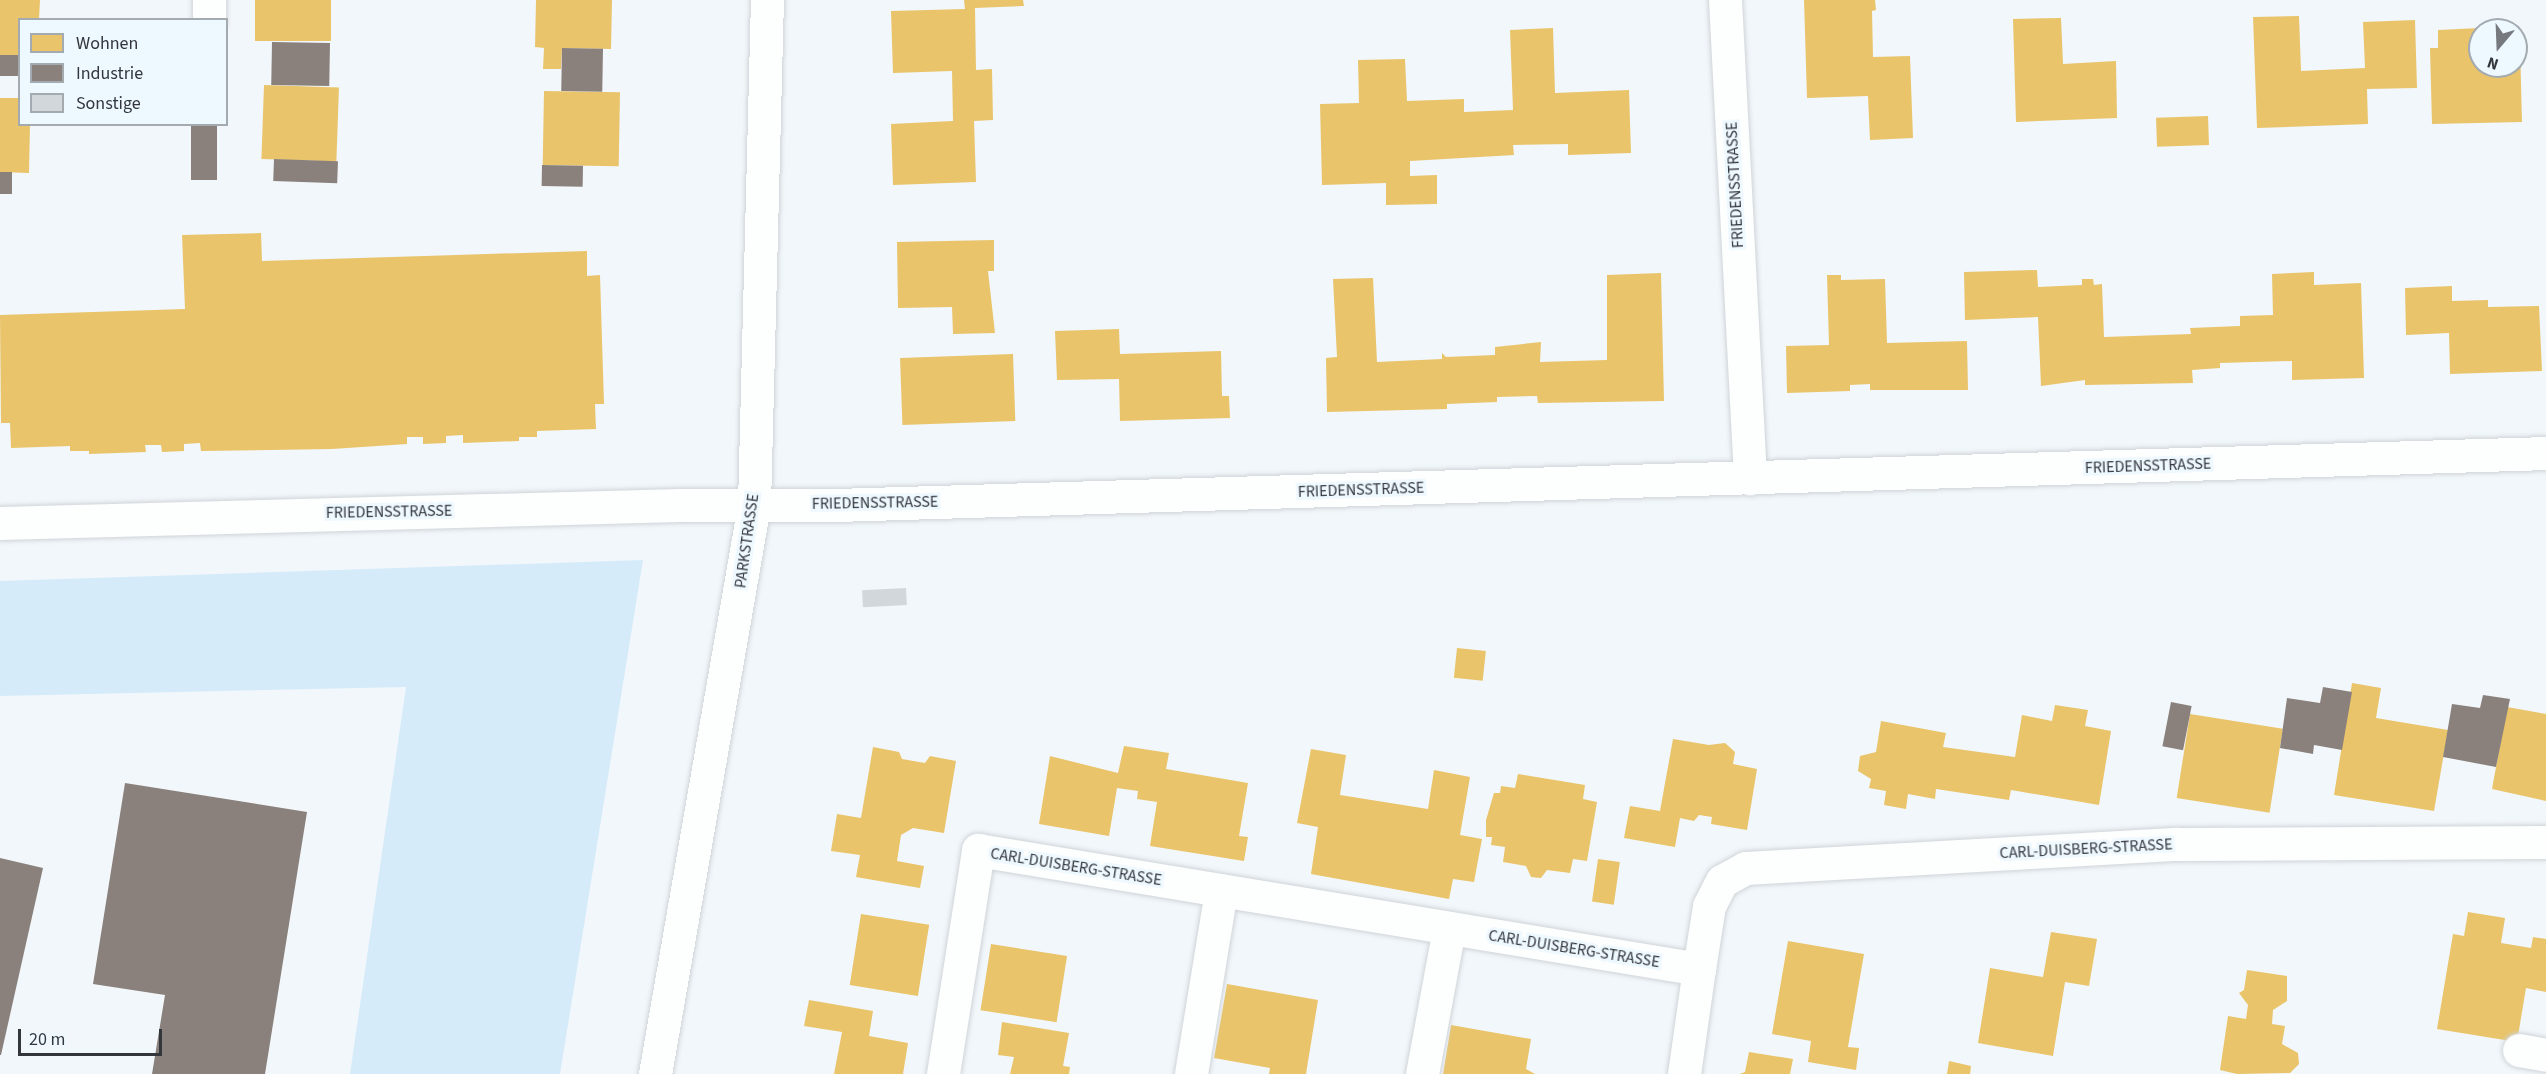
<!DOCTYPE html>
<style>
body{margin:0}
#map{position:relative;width:2546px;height:1074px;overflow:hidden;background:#f2f7fb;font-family:"Source Sans 3",sans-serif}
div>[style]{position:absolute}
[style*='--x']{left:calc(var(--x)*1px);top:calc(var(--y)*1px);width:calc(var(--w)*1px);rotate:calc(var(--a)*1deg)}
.green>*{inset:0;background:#d5ebf9}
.homes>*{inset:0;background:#e9c46a;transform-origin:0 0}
.industry>*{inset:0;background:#8a817c;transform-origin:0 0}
.building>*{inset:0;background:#d2d7db;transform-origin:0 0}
.roads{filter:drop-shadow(0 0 2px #cfd4d8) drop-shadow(0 0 2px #cfd4d8)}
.minor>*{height:33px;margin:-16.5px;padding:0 16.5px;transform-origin:16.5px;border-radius:16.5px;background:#fdfefe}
span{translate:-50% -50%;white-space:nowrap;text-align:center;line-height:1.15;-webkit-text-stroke:6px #eef8ff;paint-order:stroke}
.street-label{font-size:16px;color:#33373b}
.legend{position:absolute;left:18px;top:18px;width:210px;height:108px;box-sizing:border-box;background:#eef8ff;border:2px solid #a3abb1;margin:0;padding:8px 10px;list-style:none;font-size:18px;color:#33373b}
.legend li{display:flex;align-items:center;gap:12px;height:30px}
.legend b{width:30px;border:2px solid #a3abb1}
.north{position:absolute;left:2468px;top:18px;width:60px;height:60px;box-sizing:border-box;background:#eef8ff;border:2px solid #a3abb1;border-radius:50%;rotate:199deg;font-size:16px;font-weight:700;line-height:24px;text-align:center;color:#33373b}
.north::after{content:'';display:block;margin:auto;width:21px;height:27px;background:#767a7e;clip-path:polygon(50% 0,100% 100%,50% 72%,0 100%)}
.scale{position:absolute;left:18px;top:1029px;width:144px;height:27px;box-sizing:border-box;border:3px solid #33373b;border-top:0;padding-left:8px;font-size:18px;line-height:21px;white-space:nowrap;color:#33373b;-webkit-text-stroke:4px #eef8ff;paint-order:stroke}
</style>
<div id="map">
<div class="green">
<i style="clip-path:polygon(643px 560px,560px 1074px,350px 1074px,406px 687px,0 696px,0 581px)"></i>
</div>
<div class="homes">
<i style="clip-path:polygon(0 0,40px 0,39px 20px,20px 20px,20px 55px,0 55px)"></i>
<i style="left:255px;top:0;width:76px;height:41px"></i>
<i style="clip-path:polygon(536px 0,612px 0,611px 49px,562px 48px,561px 69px,543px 69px,544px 48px,535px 47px)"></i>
<i style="clip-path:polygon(964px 0,1023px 0,1024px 6px,975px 8px,976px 70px,992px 69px,993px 120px,974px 121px,976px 182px,893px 185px,891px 124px,953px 121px,952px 71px,893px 73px,891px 11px,965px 9px)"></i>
<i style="clip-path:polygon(1804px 0,1875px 0,1876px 10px,1872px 11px,1873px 57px,1910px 56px,1913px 138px,1870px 140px,1868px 96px,1807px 98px)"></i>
<i style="clip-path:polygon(2299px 16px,2301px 71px,2365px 68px,2363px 22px,2415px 20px,2417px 88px,2367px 89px,2368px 124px,2257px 128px,2253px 17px)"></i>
<i style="clip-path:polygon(2061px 18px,2063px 64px,2116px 61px,2117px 118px,2016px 122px,2013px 19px)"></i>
<i style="clip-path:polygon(1553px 28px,1555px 93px,1629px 90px,1631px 153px,1568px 155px,1568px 144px,1513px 145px,1514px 155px,1410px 161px,1410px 176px,1437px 175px,1437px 204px,1386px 205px,1386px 183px,1322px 185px,1320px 104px,1359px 103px,1358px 60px,1405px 59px,1407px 101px,1464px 99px,1464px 112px,1513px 110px,1510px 30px)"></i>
<i style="clip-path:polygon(2480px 28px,2480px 66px,2516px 66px,2516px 45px,2520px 45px,2522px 122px,2432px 124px,2430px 48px,2438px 48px,2438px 30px)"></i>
<i style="left:264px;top:85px;width:75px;height:74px;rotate:2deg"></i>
<i style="left:544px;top:91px;width:76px;height:74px;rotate:1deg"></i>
<i style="clip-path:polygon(0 98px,20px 98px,20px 124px,30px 124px,29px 173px,0 172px)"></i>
<i style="left:2208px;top:116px;width:29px;height:52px;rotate:88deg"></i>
<i style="clip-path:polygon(261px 233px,262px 261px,587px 251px,587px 276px,600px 275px,604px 404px,595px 404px,596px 429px,537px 431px,537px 437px,519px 437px,519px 441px,463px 443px,463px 435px,446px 436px,446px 443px,423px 444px,423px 437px,407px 437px,407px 444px,332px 449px,201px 451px,200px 443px,184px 444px,184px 451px,162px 452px,161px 445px,145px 445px,146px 452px,89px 454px,89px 451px,70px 451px,70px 446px,11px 448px,10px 423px,1px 423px,0 315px,185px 309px,182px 235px)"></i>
<i style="clip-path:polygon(994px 240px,994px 271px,988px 271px,995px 333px,953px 334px,952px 307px,898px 308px,897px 242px)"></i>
<i style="clip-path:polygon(2037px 270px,2038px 287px,2082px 285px,2082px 279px,2093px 279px,2094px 285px,2102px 284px,2104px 337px,2191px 334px,2190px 328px,2240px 326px,2240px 316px,2273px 315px,2272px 274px,2314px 272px,2314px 285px,2361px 283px,2364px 378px,2292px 380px,2292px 361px,2220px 363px,2220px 368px,2192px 370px,2193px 383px,2085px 385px,2085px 380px,2041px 386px,2038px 317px,1965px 320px,1964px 272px)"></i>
<i style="clip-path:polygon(1661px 273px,1664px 401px,1538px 403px,1537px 396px,1497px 397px,1497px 402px,1447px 404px,1447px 409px,1327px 412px,1326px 358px,1337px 357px,1333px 279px,1373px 278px,1377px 362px,1442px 359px,1442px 353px,1446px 357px,1495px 355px,1495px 347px,1541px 342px,1540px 362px,1607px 360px,1607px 275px)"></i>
<i style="clip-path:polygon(1827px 275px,1841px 275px,1841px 280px,1885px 279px,1887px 343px,1967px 341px,1968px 390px,1870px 390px,1870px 384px,1850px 385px,1850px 391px,1787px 393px,1786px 346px,1829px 345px)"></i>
<i style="clip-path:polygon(2452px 286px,2452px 301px,2488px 300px,2488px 307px,2539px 306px,2542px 371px,2450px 374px,2449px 333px,2406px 335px,2405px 288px)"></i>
<i style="clip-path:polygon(1119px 329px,1120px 354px,1221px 351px,1222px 396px,1229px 396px,1230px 418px,1120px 421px,1119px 379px,1057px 380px,1055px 331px)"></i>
<i style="left:1013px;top:354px;width:67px;height:113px;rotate:88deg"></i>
<i style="left:1457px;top:648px;width:29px;height:30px;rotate:6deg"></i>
<i style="clip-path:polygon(2352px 683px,2381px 688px,2376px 718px,2448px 730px,2434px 811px,2334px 795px)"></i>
<i style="clip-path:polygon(2055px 705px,2088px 710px,2085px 726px,2111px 731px,2099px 805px,2011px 790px,2009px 800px,1936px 789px,1935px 799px,1908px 794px,1906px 809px,1884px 805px,1886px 791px,1869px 788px,1871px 779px,1858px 771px,1860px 756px,1876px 752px,1881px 721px,1946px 733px,1943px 747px,2015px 757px,2022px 715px,2052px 721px)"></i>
<i style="clip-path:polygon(2507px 707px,2546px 714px,2546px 801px,2492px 789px)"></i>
<i style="left:2190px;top:714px;width:94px;height:85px;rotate:9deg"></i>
<i style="clip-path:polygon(1673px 739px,1709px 745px,1725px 743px,1735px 752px,1733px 764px,1757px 769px,1747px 830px,1711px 824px,1712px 817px,1699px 815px,1694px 821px,1680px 818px,1675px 847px,1624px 838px,1630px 806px,1660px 811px)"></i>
<i style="clip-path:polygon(1124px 746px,1169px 753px,1166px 769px,1248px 783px,1239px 836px,1248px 837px,1244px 861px,1150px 846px,1157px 802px,1137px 799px,1138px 791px,1117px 788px,1109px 836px,1039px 824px,1050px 756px,1118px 773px)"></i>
<i style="clip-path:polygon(873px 747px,899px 752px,902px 759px,925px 763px,930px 756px,956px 761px,944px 833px,913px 828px,901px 835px,897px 861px,924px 866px,920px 888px,856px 877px,860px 855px,831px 851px,837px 814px,861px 818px)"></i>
<i style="clip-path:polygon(1311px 749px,1346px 755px,1340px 795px,1428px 809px,1434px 770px,1470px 777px,1460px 835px,1482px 839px,1474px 882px,1453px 879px,1449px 899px,1311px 874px,1318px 827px,1297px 823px)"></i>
<i style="clip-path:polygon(1518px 774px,1585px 785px,1583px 799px,1597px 802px,1587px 861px,1573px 859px,1570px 873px,1547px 870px,1541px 878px,1531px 877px,1526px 866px,1503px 862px,1505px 847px,1491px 845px,1492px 837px,1486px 837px,1486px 820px,1494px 793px,1500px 793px,1501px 786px,1515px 788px)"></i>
<i style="left:1598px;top:859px;width:22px;height:43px;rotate:8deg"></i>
<i style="clip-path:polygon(2468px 912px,2505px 918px,2501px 943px,2531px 948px,2533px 937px,2546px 939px,2546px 992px,2526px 988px,2517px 1042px,2437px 1029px,2453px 934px,2464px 936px)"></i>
<i style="left:861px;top:914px;width:69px;height:72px;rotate:9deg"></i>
<i style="clip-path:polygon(2051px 932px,2097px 939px,2089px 986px,2065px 982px,2053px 1056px,1978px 1043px,1990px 968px,2043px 977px)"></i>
<i style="clip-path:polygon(1788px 941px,1864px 954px,1848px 1047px,1859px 1048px,1856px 1070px,1808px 1062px,1811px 1041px,1772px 1034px)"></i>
<i style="left:991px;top:944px;width:77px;height:67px;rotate:9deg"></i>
<i style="clip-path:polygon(2247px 970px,2287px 976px,2287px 1001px,2273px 1010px,2272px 1024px,2285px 1026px,2282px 1044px,2298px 1053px,2299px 1064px,2290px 1073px,2237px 1074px,2220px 1070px,2228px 1016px,2246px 1019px,2248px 1005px,2239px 993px,2244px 990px)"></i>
<i style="clip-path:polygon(1227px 984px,1318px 1000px,1306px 1074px,1269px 1074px,1270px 1068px,1214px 1058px)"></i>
<i style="clip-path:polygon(809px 1000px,873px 1011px,869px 1036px,908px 1043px,903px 1074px,834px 1074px,842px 1032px,804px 1026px)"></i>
<i style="clip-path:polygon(1002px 1022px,1069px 1033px,1063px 1066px,1070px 1067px,1069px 1074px,1010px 1074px,1014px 1057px,998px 1055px)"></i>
<i style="clip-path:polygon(1451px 1025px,1531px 1039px,1526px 1069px,1535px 1074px,1443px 1074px)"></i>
<i style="clip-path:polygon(1749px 1052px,1793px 1059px,1790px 1074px,1740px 1074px,1745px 1072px)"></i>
<i style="clip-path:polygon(1949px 1061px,1971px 1066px,1970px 1074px,1947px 1074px)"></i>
</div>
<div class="industry">
<i style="left:272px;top:42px;width:58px;height:43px;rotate:1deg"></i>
<i style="left:562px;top:48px;width:41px;height:43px;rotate:1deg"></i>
<i style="left:0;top:55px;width:20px;height:21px"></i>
<i style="left:191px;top:124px;width:26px;height:56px"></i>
<i style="left:274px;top:159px;width:64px;height:22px;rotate:2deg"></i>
<i style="left:542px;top:165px;width:41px;height:21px;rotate:1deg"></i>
<i style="left:0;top:172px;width:12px;height:22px"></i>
<i style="clip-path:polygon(2323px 687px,2352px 692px,2342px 750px,2314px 745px,2313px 754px,2280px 748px,2287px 698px,2320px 703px)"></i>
<i style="clip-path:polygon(2483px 695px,2510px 699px,2496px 767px,2443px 757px,2452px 704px,2480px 708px)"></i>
<i style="left:2171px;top:702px;width:21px;height:45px;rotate:11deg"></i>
<i style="clip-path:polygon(125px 783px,307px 812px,265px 1074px,152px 1074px,165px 995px,93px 984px)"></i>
<i style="clip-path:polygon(0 858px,43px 868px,1px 1055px,0 1055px)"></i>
</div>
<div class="building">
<i style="left:906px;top:588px;width:17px;height:44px;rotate:87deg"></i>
</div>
<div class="roads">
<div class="minor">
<i style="--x:1725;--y:0;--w:479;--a:87"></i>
<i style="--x:209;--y:20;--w:20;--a:-90"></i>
<i style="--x:0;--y:523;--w:680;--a:-1.52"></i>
<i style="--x:680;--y:505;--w:156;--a:0"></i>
<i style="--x:836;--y:505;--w:1711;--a:-1.74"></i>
<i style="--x:2519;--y:1050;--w:27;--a:10"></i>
<i style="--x:655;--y:1074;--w:578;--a:-80.13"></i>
<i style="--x:754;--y:505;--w:505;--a:-88.53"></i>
<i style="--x:943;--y:1074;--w:227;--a:-81.1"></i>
<i style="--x:978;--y:850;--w:731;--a:9.37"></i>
<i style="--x:1699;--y:969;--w:64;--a:-81"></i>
<i style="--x:1709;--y:906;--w:28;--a:-63"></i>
<i style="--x:1722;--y:881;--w:26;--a:-29"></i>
<i style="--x:1745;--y:868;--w:433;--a:-3.2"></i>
<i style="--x:2177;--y:844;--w:369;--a:-0.3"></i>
<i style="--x:1191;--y:1074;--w:186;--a:-80.7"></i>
<i style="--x:1422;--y:1074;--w:148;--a:-79.5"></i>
<i style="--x:1684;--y:1074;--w:106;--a:-81.9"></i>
</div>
</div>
<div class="street-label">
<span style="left:1735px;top:185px;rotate:-93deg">FRIEDENSSTRASSE</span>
<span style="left:2148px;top:466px;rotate:-2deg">FRIEDENSSTRASSE</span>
<span style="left:1361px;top:490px;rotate:-2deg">FRIEDENSSTRASSE</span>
<span style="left:875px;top:503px;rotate:-1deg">FRIEDENSSTRASSE</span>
<span style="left:389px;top:512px;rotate:-1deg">FRIEDENSSTRASSE</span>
<span style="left:747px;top:541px;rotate:-82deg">PARKSTRASSE</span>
<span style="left:2086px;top:849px;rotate:-3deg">CARL-DUISBERG-STRASSE</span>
<span style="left:1076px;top:867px;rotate:9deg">CARL-DUISBERG-STRASSE</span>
<span style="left:1574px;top:949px;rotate:9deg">CARL-DUISBERG-STRASSE</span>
</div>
<ul class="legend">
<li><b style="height:16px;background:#e9c46a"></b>Wohnen</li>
<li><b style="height:16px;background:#8a817c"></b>Industrie</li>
<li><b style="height:16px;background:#d2d7db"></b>Sonstige</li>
</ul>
<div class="north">N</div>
<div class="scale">20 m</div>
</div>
